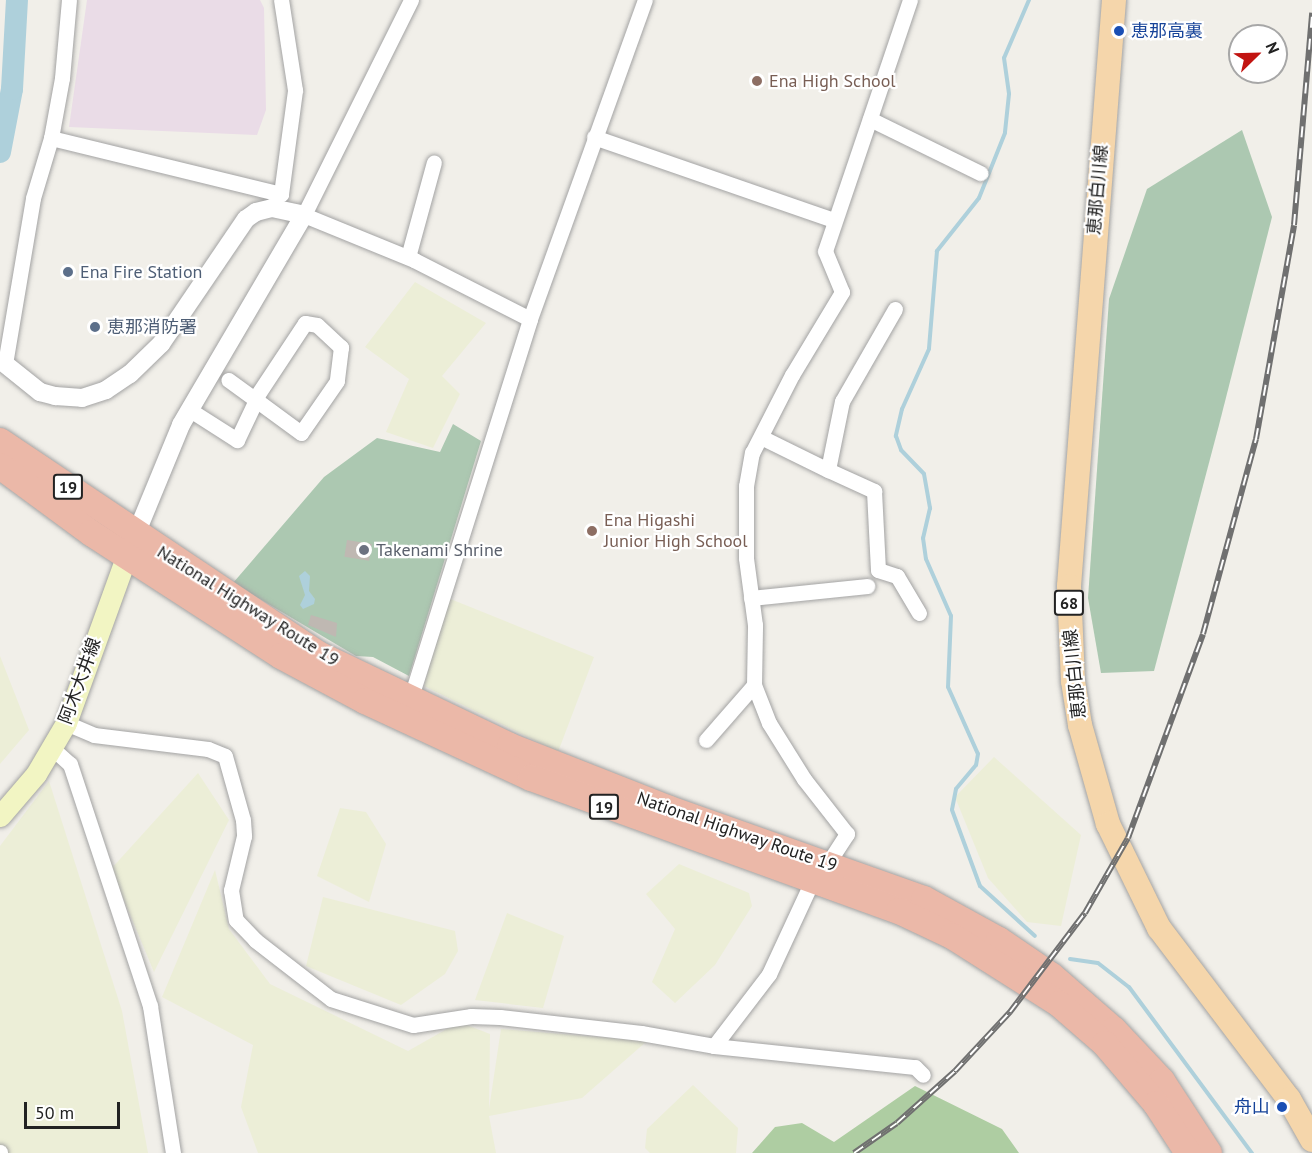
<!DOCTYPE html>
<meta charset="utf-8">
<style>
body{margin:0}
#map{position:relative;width:1312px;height:1153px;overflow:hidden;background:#f1efe9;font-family:"PT Sans","Noto Sans JP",sans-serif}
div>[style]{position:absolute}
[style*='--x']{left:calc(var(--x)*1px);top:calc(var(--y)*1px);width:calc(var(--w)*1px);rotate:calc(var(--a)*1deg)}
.industrial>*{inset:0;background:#eadce7}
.farmland>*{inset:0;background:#eceed7}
.forest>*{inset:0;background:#aecda2}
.cemetery>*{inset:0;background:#acc8b1}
.water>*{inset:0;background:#aed0db}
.stream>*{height:4px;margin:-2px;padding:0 2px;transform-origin:2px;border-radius:2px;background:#aed0db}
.river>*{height:22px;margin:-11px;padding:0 11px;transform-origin:11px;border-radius:11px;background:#aed0db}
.building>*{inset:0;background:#bfb8b2;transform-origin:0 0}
.roads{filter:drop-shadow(0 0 2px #a3a3a3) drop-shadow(0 0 2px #a3a3a3)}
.minor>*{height:15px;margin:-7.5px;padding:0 7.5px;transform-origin:7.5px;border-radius:7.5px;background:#fff}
.tertiary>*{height:18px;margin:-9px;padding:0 9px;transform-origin:9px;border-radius:9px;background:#fff}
.secondary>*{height:21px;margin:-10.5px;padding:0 10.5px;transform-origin:10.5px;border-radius:10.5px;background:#f2f5c3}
.primary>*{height:24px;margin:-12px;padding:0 12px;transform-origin:12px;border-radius:12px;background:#f5d6ab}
.trunk>*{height:26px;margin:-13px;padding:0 13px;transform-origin:13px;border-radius:13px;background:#ebb8a8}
.rail>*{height:6px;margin-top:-3px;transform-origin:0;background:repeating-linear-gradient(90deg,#fff 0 11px,#707070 0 22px);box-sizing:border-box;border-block:2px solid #707070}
.dots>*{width:16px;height:16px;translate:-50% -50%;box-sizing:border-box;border:3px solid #fff;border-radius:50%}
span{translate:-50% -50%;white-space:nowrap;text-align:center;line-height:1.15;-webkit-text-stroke:4.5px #fff;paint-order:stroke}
.shield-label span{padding:2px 4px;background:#fff;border:2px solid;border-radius:4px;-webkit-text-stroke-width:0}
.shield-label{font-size:16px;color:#222;font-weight:700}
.transit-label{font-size:18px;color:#164399}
.left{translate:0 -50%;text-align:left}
.right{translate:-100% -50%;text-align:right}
.education-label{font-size:18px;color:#785e54}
.street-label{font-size:18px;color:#222}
.service-label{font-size:18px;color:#4e5e75}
.worship-label{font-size:18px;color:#5b616d}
.north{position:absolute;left:1228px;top:24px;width:60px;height:60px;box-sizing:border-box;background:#fff;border:2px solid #a7a7a7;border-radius:50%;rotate:67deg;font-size:16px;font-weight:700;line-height:24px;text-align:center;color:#222}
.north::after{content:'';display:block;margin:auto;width:21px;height:27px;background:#c21411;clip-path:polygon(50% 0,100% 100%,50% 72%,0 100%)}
.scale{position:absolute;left:24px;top:1102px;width:96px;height:27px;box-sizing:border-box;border:3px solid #222;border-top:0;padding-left:8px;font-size:18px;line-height:21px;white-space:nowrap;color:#222;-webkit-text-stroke:4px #fff;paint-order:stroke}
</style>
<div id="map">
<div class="industrial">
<i style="clip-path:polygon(87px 0,260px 0,264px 8px,266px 110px,257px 135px,69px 127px)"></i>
</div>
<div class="farmland">
<i style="clip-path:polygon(415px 282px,486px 323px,442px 376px,460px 394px,433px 448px,386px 432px,409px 379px,365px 347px)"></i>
<i style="clip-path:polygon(448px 598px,594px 657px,558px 752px,424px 686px)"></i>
<i style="clip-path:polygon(0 656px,29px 730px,0 764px)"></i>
<i style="clip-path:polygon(994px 757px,1081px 835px,1061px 926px,1027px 922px,988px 878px,955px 797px)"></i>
<i style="clip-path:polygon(198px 773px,229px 820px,154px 972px,111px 869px)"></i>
<i style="clip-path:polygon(49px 781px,122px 1011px,148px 1153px,0 1153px,0 846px)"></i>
<i style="clip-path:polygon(340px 808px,366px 812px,386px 844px,369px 902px,317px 876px)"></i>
<i style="clip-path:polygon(679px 864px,749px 893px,752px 906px,715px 965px,675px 1003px,652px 982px,675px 929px,646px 894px)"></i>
<i style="clip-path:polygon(215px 870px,229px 929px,270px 984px,408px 1051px,459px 1022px,490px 1034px,489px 1109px,501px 1029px,647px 1041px,582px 1098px,489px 1116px,496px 1153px,258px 1153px,241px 1107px,253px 1045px,162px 997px)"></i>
<i style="clip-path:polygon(323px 897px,455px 931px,458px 951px,445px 974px,401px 1005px,306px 966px)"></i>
<i style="clip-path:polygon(507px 913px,564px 936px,543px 1008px,475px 1000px)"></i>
<i style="clip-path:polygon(693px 1085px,738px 1128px,736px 1153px,650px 1153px,645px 1148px,647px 1129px)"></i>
</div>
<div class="forest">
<i style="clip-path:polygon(915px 1086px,1002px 1129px,1019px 1153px,752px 1153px,775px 1127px,802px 1123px,834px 1142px)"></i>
</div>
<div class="cemetery">
<i style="clip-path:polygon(1242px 130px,1272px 217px,1219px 425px,1154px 671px,1101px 673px,1088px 598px,1109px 299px,1147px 189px)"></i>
<i style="clip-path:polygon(453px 424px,481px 441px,409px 676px,373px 657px,356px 656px,233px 583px,324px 477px,377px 438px,440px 452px)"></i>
</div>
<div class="water">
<i style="clip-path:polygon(305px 571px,310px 576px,309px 591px,315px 599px,314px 604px,303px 609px,300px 605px,305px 595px,299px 576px)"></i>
</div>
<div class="stream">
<i style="--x:1029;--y:0;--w:63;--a:113.3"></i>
<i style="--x:1004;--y:58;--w:36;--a:82"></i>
<i style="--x:1009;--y:94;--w:39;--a:96"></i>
<i style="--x:1005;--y:133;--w:70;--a:111.8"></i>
<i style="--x:979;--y:198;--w:68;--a:128.4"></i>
<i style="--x:937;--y:251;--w:98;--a:94.7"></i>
<i style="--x:929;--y:349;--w:66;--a:114.2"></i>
<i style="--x:902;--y:409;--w:28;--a:103"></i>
<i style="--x:896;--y:436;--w:15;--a:70"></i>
<i style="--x:901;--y:450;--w:33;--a:46"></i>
<i style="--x:924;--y:474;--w:35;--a:80"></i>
<i style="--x:930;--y:508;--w:31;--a:103"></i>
<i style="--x:923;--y:538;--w:21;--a:82"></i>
<i style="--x:926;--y:559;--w:62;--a:66.3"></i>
<i style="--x:951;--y:616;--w:71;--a:92.4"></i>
<i style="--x:948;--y:687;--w:73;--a:65.9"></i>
<i style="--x:978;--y:754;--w:11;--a:100"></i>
<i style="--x:976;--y:765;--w:31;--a:130"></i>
<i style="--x:956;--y:789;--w:21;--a:101"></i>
<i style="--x:952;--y:810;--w:81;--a:69.8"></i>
<i style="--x:980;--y:886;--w:74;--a:42.3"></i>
<i style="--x:1070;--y:959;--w:28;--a:8"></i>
<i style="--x:1098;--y:963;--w:39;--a:38"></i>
<i style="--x:1129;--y:987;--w:207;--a:53.5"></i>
</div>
<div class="river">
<i style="--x:0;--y:152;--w:64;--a:-79.2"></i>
<i style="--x:12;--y:89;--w:89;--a:-86.8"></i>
</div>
<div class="building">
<i style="left:347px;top:540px;width:25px;height:17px;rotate:9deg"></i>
<i style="clip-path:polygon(311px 615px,337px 623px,336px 637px,308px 625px)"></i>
</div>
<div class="roads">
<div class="minor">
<i style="--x:411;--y:0;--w:240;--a:116.5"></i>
<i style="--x:304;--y:215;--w:119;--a:22.2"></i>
<i style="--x:414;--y:260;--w:130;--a:27"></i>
<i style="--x:870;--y:119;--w:123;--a:26.1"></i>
<i style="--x:594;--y:137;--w:254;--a:19.1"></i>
<i style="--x:51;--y:138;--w:237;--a:13.7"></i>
<i style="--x:281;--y:194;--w:105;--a:-82.3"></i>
<i style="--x:295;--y:90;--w:91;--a:-98.8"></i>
<i style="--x:408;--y:257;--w:98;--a:-74.7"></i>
<i style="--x:895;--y:309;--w:106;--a:119.9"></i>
<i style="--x:842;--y:401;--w:70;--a:101.5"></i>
<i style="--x:828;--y:470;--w:51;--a:24.5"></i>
<i style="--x:874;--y:491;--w:79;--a:87.1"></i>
<i style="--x:878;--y:570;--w:20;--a:18"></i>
<i style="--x:897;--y:576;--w:43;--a:59.3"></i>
<i style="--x:5;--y:364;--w:168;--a:-80.4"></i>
<i style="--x:33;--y:198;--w:63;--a:-73.3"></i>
<i style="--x:51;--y:138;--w:61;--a:-79.6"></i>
<i style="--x:62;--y:78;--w:78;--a:-84.9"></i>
<i style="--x:190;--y:410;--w:56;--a:32.6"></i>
<i style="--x:237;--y:440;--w:44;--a:-64.6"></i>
<i style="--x:256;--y:400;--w:6;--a:-72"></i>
<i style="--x:258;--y:394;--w:85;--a:-56.5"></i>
<i style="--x:305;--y:323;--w:12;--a:9"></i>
<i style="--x:317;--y:325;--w:33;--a:43"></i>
<i style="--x:341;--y:347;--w:34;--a:97"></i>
<i style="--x:337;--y:381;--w:63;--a:124.7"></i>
<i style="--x:301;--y:433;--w:56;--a:-143.7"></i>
<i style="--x:256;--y:400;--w:34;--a:-144"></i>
<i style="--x:761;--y:437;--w:75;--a:26.2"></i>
<i style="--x:751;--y:598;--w:117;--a:-5.9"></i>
<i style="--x:410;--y:700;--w:399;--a:-72.5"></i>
<i style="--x:530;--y:319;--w:339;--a:-70.2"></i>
<i style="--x:66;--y:723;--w:30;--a:23"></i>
<i style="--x:94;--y:735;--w:115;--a:7"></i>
<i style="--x:208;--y:749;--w:18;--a:22"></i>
<i style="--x:225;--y:756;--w:66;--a:74.3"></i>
<i style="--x:243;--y:820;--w:16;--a:86"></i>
<i style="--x:244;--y:836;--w:56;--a:103.5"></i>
<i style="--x:231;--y:890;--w:30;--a:81"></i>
<i style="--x:236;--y:920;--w:28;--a:46"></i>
<i style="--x:255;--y:940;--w:96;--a:37.8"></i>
<i style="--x:331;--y:999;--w:86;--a:17.6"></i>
<i style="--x:413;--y:1025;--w:59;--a:-8.8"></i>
<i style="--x:471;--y:1016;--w:29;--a:2"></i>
<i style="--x:500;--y:1017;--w:142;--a:6.5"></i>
<i style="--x:641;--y:1033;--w:74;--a:10.1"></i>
<i style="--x:714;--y:1046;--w:202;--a:6"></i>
<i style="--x:915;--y:1067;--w:11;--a:45"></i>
<i style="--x:706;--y:740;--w:73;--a:-48.9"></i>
<i style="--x:52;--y:748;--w:24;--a:42"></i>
<i style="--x:70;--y:764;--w:255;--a:71.7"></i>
<i style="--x:150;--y:1006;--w:149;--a:81.1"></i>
<i style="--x:828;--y:863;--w:35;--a:-57"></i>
<i style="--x:847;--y:834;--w:70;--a:-128"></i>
<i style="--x:804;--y:779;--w:66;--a:-122"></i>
<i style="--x:769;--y:723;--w:41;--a:-111.5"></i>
<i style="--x:754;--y:685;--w:60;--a:-89"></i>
<i style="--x:755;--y:625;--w:68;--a:-97.7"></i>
<i style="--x:746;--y:558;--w:72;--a:-90"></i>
<i style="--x:746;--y:486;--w:34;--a:-80"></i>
<i style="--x:752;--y:453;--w:88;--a:-62.9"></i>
<i style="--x:792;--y:375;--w:97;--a:-58.9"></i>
<i style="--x:842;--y:292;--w:44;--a:-112.5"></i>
<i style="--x:825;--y:251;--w:265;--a:-71.3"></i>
<i style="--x:714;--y:1046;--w:91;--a:-52.6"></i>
<i style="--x:769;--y:974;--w:105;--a:-65.1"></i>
<i style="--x:0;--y:1152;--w:1;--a:90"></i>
</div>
<div class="tertiary">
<i style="--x:5;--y:364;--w:45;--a:38.7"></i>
<i style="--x:40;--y:392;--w:16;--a:15"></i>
<i style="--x:55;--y:396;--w:27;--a:4"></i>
<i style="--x:82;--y:398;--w:25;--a:-18"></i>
<i style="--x:106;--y:390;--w:29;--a:-34"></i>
<i style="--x:130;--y:374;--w:43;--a:-44.1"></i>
<i style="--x:161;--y:344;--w:151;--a:-55.8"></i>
<i style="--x:246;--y:219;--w:12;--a:-35"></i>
<i style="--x:256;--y:212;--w:16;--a:-14"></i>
<i style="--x:272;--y:208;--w:33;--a:12"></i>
<i style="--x:304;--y:215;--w:243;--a:120.4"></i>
<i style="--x:181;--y:425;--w:118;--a:112.4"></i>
</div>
<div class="secondary">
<i style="--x:0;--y:816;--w:55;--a:-49.4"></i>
<i style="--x:36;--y:774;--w:59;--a:-59.5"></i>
<i style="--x:66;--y:723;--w:194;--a:-70.1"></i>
</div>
<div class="primary">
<i style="--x:1114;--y:0;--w:588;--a:94.39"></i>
<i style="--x:1069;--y:586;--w:95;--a:87.6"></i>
<i style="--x:1073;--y:681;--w:45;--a:81"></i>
<i style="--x:1080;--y:725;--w:103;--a:74.2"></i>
<i style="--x:1108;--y:824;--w:116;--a:63.9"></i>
<i style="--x:1159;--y:928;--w:215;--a:52.8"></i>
<i style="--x:1289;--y:1099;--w:47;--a:60.7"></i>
</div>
<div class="trunk">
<i style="--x:0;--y:441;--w:383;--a:33.8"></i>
<i style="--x:318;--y:654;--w:213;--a:25.6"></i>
<i style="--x:510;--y:746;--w:172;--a:21.5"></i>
<i style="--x:670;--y:809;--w:269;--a:19.5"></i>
<i style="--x:924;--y:899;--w:85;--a:28.7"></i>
<i style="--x:999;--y:940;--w:64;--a:34.2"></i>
<i style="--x:1052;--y:976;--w:82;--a:41.1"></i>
<i style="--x:1114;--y:1030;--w:70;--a:46.7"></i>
<i style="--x:1162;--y:1081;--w:86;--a:56.9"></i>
<i style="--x:0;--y:466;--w:113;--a:36.4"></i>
<i style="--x:91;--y:533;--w:226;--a:32.9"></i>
<i style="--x:281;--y:656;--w:95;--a:28.2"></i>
<i style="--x:365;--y:701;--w:183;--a:24.9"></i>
<i style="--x:531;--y:778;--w:391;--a:19.9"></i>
<i style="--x:899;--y:911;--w:59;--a:25.3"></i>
<i style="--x:952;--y:936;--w:127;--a:32.4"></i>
<i style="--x:1059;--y:1004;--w:61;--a:41"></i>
<i style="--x:1105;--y:1044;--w:79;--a:49.6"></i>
<i style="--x:1156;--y:1104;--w:59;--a:56.9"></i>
</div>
</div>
<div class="rail">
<i style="--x:854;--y:1153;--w:52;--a:-34.9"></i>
<i style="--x:897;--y:1123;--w:78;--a:-41.9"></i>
<i style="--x:955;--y:1071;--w:81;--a:-47"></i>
<i style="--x:1010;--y:1012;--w:124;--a:-52.9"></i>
<i style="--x:1085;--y:913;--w:86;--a:-60.2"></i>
<i style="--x:1128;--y:838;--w:217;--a:-69.8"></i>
<i style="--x:1203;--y:634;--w:202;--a:-74.8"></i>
<i style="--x:1256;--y:439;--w:217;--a:-79.9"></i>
<i style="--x:1294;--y:225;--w:213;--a:-85.1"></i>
</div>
<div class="dots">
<i style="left:1119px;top:31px;background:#1a4fb4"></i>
<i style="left:757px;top:81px;background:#8d6e63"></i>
<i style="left:68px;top:272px;background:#5c6f8a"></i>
<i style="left:95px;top:327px;background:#5c6f8a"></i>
<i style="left:592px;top:531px;background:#8d6e63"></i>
<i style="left:364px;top:550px;background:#6b7280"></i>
<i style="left:1282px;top:1107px;background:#1a4fb4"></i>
</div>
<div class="shield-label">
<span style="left:68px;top:487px">19</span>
<span style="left:1069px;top:603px">68</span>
<span style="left:604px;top:807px">19</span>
</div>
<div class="transit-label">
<span class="left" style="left:1131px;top:31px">恵那高裏</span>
<span class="right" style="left:1270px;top:1107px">舟山</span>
</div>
<div class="education-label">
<span class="left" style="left:769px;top:81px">Ena High School</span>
<span class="left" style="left:604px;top:531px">Ena Higashi<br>Junior High School</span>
</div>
<div class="street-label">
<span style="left:1098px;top:190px;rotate:-85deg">恵那白川線</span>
<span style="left:248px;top:606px;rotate:32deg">National Highway Route 19</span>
<span style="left:1075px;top:674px;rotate:-96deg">恵那白川線</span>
<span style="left:80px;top:681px;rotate:-70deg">阿木大井線</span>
<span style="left:737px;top:832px;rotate:19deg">National Highway Route 19</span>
</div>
<div class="service-label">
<span class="left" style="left:80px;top:272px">Ena Fire Station</span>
<span class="left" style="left:107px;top:327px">恵那消防署</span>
</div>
<div class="worship-label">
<span class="left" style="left:376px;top:550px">Takenami Shrine</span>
</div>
<div class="north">N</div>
<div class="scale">50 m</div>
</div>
